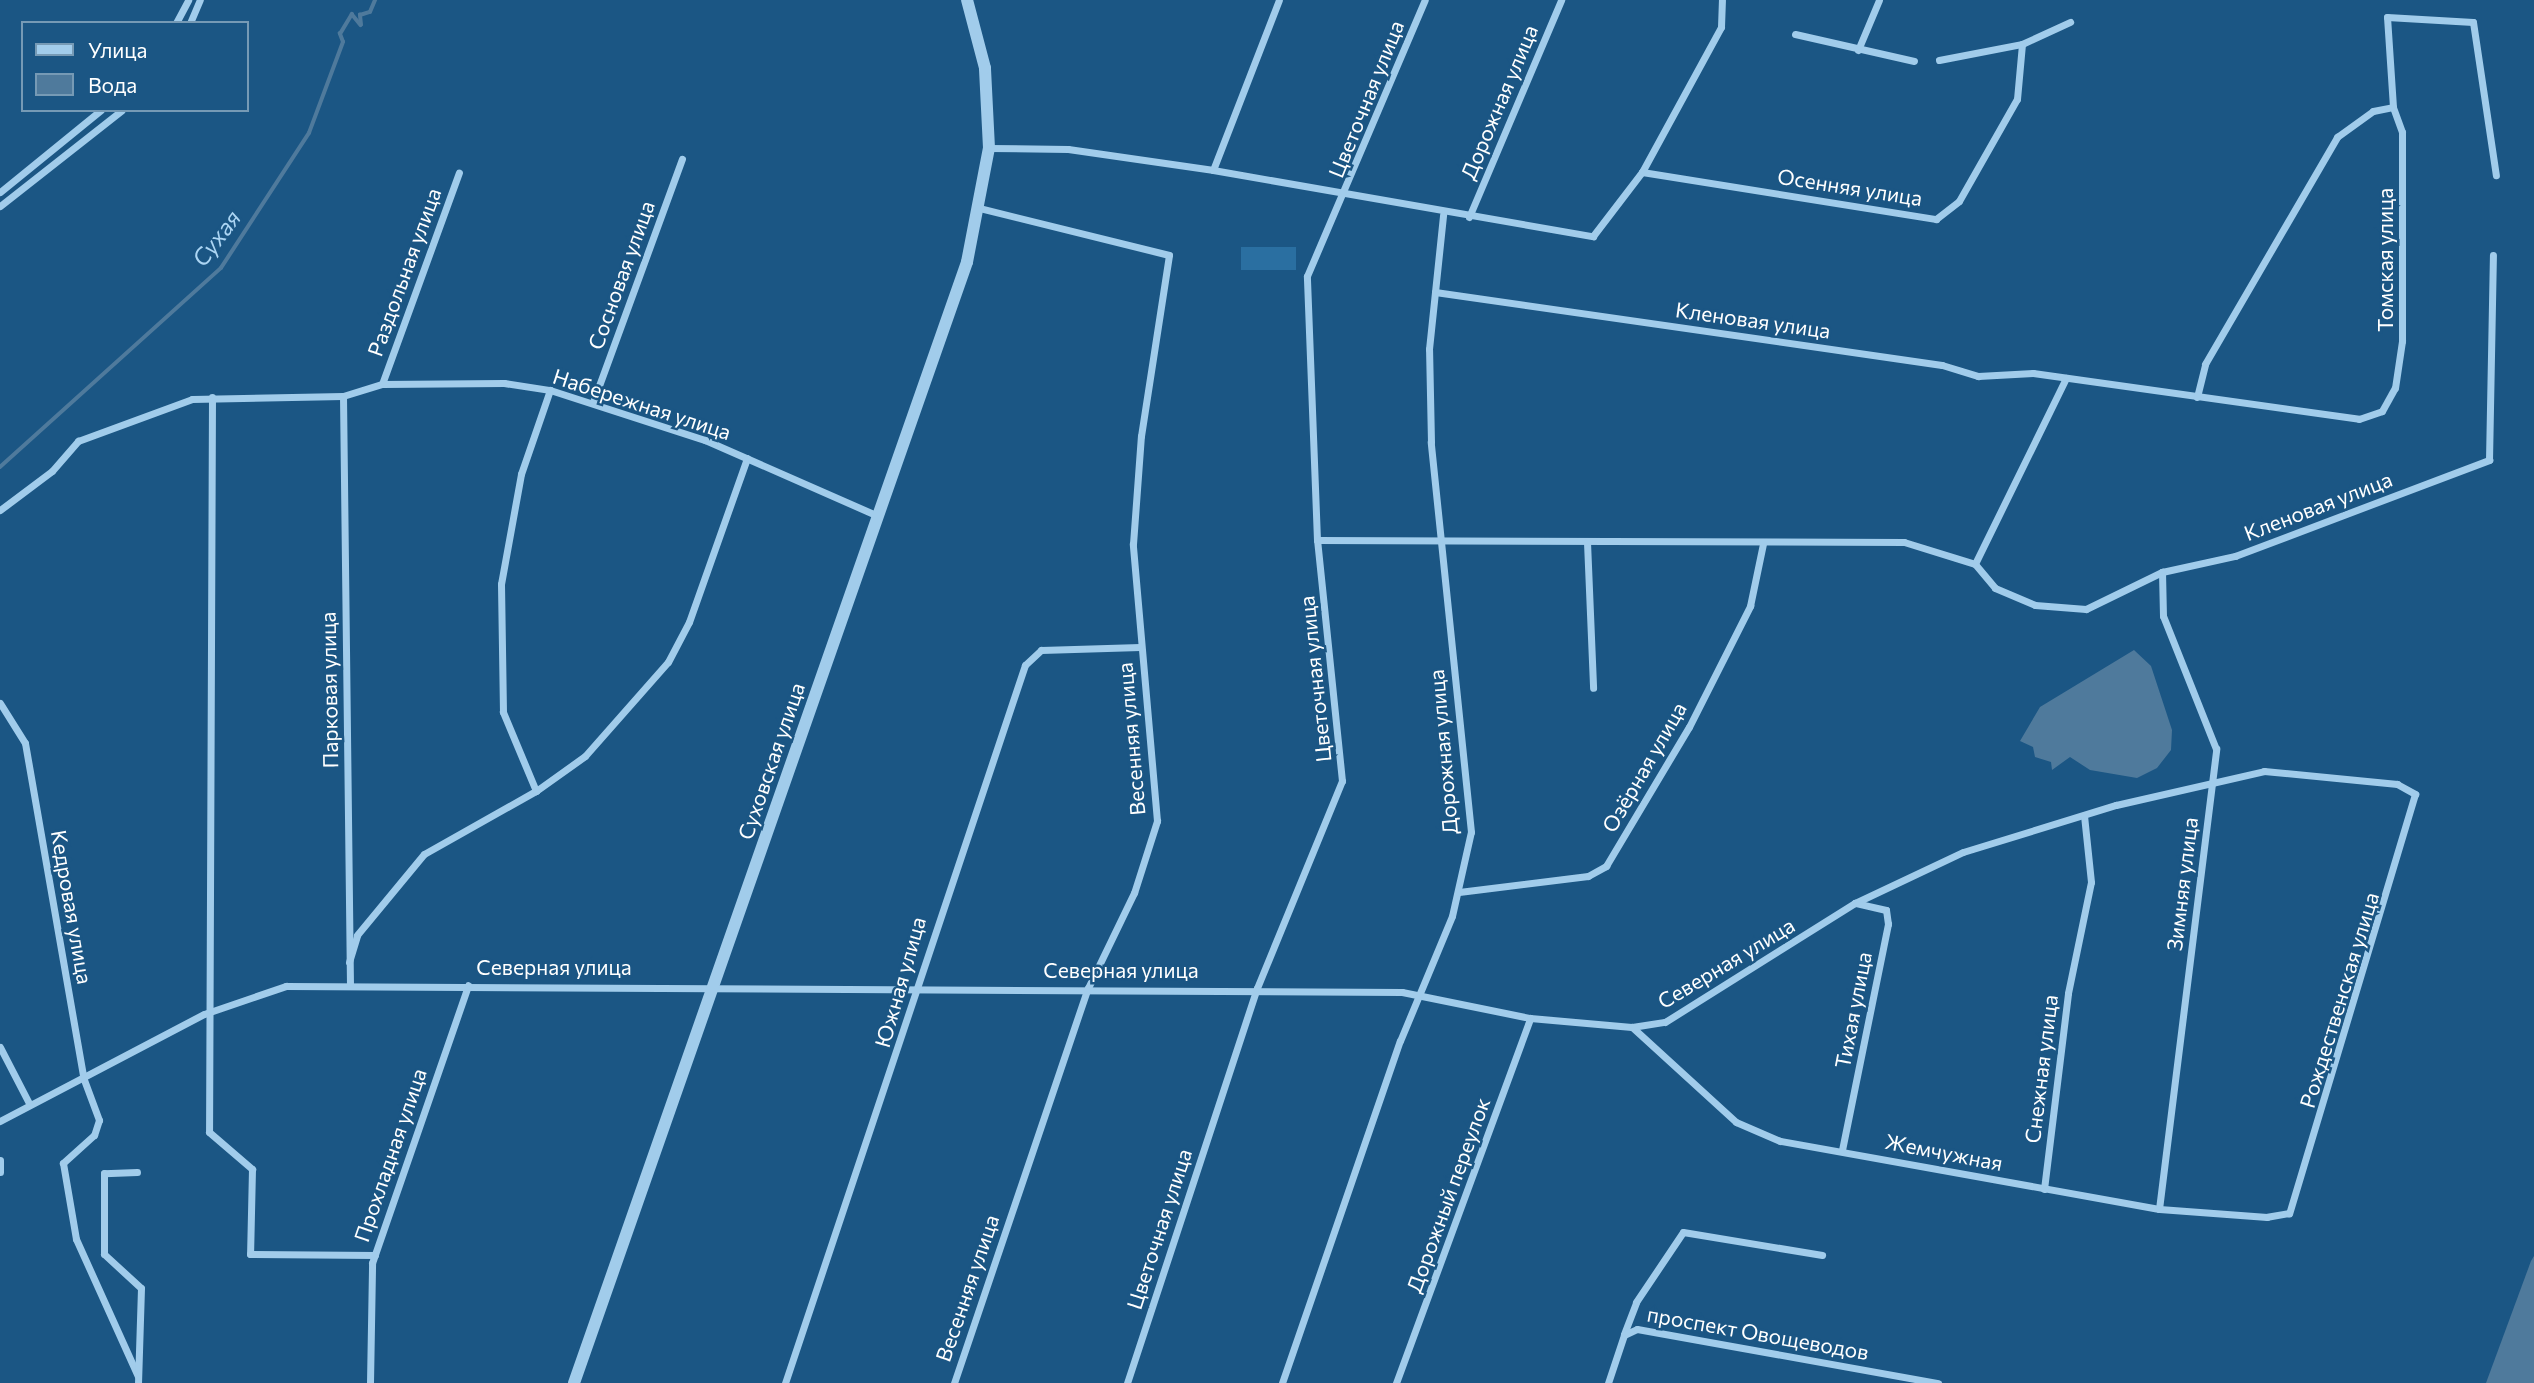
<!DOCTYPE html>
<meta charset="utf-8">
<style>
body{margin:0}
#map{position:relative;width:2534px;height:1383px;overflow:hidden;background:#1b5684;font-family:Commissioner,sans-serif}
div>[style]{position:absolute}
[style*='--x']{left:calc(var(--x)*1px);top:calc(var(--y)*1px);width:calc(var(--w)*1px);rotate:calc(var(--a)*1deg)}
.green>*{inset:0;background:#2a6fa1;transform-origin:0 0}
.water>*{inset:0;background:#4f7a9c}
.stream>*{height:3.5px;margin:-1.75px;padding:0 1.75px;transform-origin:1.75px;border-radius:1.75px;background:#4f7a9c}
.minor>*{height:7px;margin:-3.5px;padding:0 3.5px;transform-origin:3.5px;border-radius:3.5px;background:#a1cceb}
.tertiary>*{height:12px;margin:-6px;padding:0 6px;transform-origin:6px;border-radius:6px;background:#a1cceb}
span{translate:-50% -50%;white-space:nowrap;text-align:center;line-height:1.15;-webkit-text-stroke:5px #1b5684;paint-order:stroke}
.street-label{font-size:21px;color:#fff}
.water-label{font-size:23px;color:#acd5f3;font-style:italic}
.legend{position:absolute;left:21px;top:21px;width:228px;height:91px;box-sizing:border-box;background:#1b5684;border:2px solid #769ab5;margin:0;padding:9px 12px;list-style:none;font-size:21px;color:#fff}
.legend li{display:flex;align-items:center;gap:14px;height:35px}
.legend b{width:35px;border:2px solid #769ab5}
</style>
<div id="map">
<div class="green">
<i style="left:1296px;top:247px;width:23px;height:55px;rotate:90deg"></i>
</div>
<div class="water">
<i style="clip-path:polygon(2134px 650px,2151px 666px,2172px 730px,2171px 750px,2157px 768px,2137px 778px,2090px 770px,2070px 757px,2052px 770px,2051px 762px,2035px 757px,2033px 747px,2020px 741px,2040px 707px)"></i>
<i style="clip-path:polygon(2534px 1256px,2534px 1383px,2486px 1383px,2531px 1261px)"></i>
</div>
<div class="stream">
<i style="--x:0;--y:467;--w:297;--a:-42"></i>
<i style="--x:221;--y:268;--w:161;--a:-56.9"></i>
<i style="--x:309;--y:133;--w:97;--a:-69.5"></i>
<i style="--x:343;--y:42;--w:9;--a:-111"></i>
<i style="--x:340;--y:34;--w:23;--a:-59"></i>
<i style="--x:352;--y:14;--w:14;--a:51"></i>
<i style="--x:361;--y:25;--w:10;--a:-96"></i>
<i style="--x:360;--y:15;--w:10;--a:-17"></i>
<i style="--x:370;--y:12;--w:13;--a:-67"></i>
</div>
<div class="minor">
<i style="--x:176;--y:23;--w:26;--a:-62"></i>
<i style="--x:190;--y:23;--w:25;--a:-67"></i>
<i style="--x:1795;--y:34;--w:122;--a:12.8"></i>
<i style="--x:1858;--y:50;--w:54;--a:-67.2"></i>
<i style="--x:1939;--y:60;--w:85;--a:-10.9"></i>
<i style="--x:2022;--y:44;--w:53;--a:-24.6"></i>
<i style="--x:989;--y:148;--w:79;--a:0.7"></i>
<i style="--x:1068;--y:149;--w:147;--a:8.2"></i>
<i style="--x:1213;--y:170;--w:386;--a:9.9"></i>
<i style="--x:1593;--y:236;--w:81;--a:-52.6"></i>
<i style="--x:1642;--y:172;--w:165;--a:-61.4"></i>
<i style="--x:1721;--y:27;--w:27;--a:-88"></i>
<i style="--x:1213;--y:170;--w:182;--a:-68.8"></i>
<i style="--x:1642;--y:172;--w:298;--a:9.1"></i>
<i style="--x:1936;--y:219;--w:29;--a:-38"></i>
<i style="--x:1959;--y:201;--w:117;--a:-60.4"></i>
<i style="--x:2017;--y:99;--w:55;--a:-84.8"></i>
<i style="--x:0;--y:192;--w:130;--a:-39.1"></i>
<i style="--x:0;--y:206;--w:155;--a:-38.2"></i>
<i style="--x:1469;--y:217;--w:236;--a:-67"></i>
<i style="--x:1435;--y:292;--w:512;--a:8.19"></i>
<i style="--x:1942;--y:365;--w:38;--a:17"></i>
<i style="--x:1978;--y:376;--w:55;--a:-3.1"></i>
<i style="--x:2033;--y:373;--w:329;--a:8"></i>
<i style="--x:2359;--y:419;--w:24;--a:-19"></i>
<i style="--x:2382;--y:411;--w:26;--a:-61"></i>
<i style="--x:2395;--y:388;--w:48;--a:-81.5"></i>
<i style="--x:2402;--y:341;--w:209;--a:-90"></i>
<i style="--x:2402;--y:132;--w:27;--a:-110"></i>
<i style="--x:2066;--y:378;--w:207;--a:116.1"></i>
<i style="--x:1975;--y:564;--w:31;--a:50"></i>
<i style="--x:1995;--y:588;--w:43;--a:23"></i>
<i style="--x:2035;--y:605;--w:51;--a:4.5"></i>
<i style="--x:2086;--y:609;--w:85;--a:-26"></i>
<i style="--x:2162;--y:572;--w:75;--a:-12.4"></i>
<i style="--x:2235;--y:556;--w:272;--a:-20.7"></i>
<i style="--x:2489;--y:460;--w:205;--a:-88.9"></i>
<i style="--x:382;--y:384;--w:225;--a:-70"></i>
<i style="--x:343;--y:396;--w:588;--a:89.32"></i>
<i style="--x:212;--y:397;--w:735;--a:90.23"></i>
<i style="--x:209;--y:1132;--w:57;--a:40.7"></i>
<i style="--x:252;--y:1169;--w:85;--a:91.3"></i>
<i style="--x:250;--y:1254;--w:125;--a:0.5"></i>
<i style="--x:2197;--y:397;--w:34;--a:-76"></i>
<i style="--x:2205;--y:364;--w:263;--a:-59.8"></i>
<i style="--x:2337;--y:137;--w:44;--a:-35.8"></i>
<i style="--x:2373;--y:111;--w:20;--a:-11"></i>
<i style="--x:2393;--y:107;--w:90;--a:-93.8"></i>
<i style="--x:2387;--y:17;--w:86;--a:3.3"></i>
<i style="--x:2473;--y:22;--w:155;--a:81.5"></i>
<i style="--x:593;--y:402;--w:259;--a:-69.9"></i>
<i style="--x:0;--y:510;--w:65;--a:-36.9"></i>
<i style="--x:52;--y:471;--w:40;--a:-49"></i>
<i style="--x:78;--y:441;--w:121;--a:-20.2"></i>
<i style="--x:192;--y:399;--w:151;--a:-1.1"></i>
<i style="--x:343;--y:396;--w:41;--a:-17.1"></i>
<i style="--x:382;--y:384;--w:122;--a:-0.5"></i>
<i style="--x:504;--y:383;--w:47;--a:8.7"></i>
<i style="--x:550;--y:390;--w:163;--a:17.9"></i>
<i style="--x:705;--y:440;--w:189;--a:23.7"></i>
<i style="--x:1317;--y:540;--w:587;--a:0.2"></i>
<i style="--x:1904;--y:542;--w:74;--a:17.2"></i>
<i style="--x:1587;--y:542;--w:146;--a:87.6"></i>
<i style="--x:0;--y:703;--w:47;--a:58"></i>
<i style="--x:25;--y:743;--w:339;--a:80.1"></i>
<i style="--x:83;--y:1077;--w:46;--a:69.6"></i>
<i style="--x:99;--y:1120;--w:16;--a:108"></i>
<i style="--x:94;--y:1135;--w:42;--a:137.9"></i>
<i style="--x:63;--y:1163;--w:77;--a:80.3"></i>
<i style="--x:76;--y:1239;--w:150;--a:65.7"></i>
<i style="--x:536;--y:791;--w:60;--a:-35.5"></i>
<i style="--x:585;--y:756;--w:125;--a:-48.6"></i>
<i style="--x:668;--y:662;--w:45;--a:-62.3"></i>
<i style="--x:689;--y:622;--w:174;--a:-70.5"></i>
<i style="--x:1459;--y:892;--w:130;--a:-7.1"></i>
<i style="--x:1588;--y:876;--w:21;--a:-29"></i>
<i style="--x:1606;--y:866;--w:162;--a:-59.2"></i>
<i style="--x:1689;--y:727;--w:136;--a:-63.2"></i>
<i style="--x:1750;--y:606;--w:63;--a:-78.2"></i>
<i style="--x:349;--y:962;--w:28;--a:-73"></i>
<i style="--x:357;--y:935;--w:105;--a:-50.4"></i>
<i style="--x:424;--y:854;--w:129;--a:-29.4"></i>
<i style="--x:536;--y:791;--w:86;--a:-112.7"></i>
<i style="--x:503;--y:712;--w:128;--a:-90.9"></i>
<i style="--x:501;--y:584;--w:112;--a:-79.7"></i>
<i style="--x:521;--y:474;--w:89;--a:-71"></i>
<i style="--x:0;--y:1047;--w:65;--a:62.7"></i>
<i style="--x:0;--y:1121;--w:230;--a:-27.7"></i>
<i style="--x:204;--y:1014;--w:87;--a:-18.9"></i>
<i style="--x:286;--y:986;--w:1116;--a:0.31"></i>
<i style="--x:1402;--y:992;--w:131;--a:11.5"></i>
<i style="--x:1530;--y:1018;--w:102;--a:5"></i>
<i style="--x:1632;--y:1027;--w:33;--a:-9"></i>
<i style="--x:1665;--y:1022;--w:224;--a:-32.1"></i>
<i style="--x:1855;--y:903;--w:119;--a:-25.3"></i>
<i style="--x:1963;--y:852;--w:160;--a:-17.1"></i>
<i style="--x:2116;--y:805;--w:152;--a:-12.9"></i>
<i style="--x:2264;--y:771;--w:134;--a:5.6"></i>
<i style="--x:2397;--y:784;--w:21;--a:29"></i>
<i style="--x:2415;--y:794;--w:438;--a:106.7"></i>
<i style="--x:2289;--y:1213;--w:22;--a:170"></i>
<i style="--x:2267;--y:1217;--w:108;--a:-175.8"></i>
<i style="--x:2159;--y:1209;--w:385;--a:-169.8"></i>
<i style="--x:1780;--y:1141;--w:48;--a:-156.6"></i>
<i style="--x:1736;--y:1122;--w:141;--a:-137.6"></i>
<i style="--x:1842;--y:1150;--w:231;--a:-78.5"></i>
<i style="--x:1888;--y:924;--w:14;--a:-98"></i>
<i style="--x:1886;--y:910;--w:32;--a:-167"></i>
<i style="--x:0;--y:1160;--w:12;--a:90"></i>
<i style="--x:137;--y:1172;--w:33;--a:178"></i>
<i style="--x:104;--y:1173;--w:81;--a:90"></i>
<i style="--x:104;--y:1254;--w:50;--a:42.6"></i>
<i style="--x:141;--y:1288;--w:95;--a:91.8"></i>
<i style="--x:2044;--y:1189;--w:197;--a:-83"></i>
<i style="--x:2068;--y:993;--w:113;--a:-78.3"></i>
<i style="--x:2091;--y:882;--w:67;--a:-96"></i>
<i style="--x:2159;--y:1209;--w:464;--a:-82.9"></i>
<i style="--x:2216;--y:749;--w:143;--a:-111.7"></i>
<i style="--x:2163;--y:616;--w:44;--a:-91.3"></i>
<i style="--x:1624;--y:1334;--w:34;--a:-69"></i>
<i style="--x:1636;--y:1302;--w:84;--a:-56.1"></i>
<i style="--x:1683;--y:1232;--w:141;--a:9.4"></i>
<i style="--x:370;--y:1383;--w:120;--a:-89"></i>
<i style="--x:372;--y:1263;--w:294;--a:-70.9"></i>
<i style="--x:785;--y:1383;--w:757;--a:-71.52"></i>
<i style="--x:1025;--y:665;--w:22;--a:-43"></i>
<i style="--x:1041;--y:650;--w:99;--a:-1.7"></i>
<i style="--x:954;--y:1383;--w:417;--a:-71.3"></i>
<i style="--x:1088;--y:988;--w:106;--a:-64.2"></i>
<i style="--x:1134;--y:893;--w:76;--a:-72.3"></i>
<i style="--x:1157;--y:821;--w:278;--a:-95"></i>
<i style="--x:1133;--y:544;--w:108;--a:-85.8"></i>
<i style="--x:1141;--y:436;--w:183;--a:-81.2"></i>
<i style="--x:1169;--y:255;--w:196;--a:-166.1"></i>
<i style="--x:1127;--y:1383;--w:416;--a:-71.8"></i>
<i style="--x:1257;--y:988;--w:224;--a:-67.7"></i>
<i style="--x:1342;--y:781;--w:242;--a:-95.9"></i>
<i style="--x:1317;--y:540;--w:264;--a:-92.2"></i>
<i style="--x:1307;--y:276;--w:300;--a:-66.9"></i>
<i style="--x:1282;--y:1383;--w:362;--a:-71"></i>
<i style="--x:1400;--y:1041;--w:135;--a:-67.4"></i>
<i style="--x:1452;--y:916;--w:86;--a:-77.3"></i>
<i style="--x:1471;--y:832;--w:392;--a:-95.9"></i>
<i style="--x:1431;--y:442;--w:93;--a:-91.2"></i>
<i style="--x:1429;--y:349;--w:135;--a:-84"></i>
<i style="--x:1396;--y:1383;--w:389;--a:-69.8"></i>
<i style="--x:1608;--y:1383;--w:51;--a:-71.6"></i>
<i style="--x:1624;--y:1335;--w:14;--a:-25"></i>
<i style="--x:1637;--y:1329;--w:306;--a:10.2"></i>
</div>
<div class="tertiary">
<i style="--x:574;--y:1383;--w:1188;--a:-70.68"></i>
<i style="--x:967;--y:262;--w:116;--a:-79.1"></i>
<i style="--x:989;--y:148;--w:80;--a:-92.9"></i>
<i style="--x:985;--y:68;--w:70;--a:-104.8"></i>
</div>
<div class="street-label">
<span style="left:1366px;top:99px;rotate:-68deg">Цветочная улица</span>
<span style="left:1499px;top:102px;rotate:-67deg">Дорожная улица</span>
<span style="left:1850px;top:187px;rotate:9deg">Осенняя улица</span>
<span style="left:2385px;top:260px;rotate:-90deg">Томская улица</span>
<span style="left:404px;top:272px;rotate:-70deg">Раздольная улица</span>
<span style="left:621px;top:275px;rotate:-70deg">Сосновая улица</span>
<span style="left:1753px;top:320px;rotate:8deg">Кленовая улица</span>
<span style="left:642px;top:404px;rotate:18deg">Набережная улица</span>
<span style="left:2318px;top:506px;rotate:-21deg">Кленовая улица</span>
<span style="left:1315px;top:679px;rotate:-96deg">Цветочная улица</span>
<span style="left:329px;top:690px;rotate:-91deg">Парковая улица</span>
<span style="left:1131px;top:739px;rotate:-95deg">Весенняя улица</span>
<span style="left:1443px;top:752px;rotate:-95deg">Дорожная улица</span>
<span style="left:771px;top:761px;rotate:-71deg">Суховская улица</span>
<span style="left:1644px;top:767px;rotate:-60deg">Озёрная улица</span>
<span style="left:2182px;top:884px;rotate:-83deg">Зимняя улица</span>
<span style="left:72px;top:907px;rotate:80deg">Кедровая улица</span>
<span style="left:1726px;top:963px;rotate:-31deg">Северная улица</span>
<span style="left:554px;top:967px">Северная улица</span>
<span style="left:1121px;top:970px">Северная улица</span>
<span style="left:900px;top:982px;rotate:-74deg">Южная улица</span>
<span style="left:2339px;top:1000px;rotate:-73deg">Рождественская улица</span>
<span style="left:1853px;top:1010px;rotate:-79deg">Тихая улица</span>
<span style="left:2041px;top:1069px;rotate:-83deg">Снежная улица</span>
<span style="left:1944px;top:1152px;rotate:11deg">Жемчужная</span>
<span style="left:390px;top:1155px;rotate:-71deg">Прохладная улица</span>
<span style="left:1448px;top:1195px;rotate:-70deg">Дорожный переулок</span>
<span style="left:1159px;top:1229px;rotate:-72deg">Цветочная улица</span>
<span style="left:967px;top:1288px;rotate:-71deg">Весенняя улица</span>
<span style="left:1758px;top:1333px;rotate:10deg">проспект Овощеводов</span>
</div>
<div class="water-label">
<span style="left:216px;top:238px;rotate:-53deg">Сухая</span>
</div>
<ul class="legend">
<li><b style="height:9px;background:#a1cceb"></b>Улица</li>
<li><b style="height:19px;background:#4f7a9c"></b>Вода</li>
</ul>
</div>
